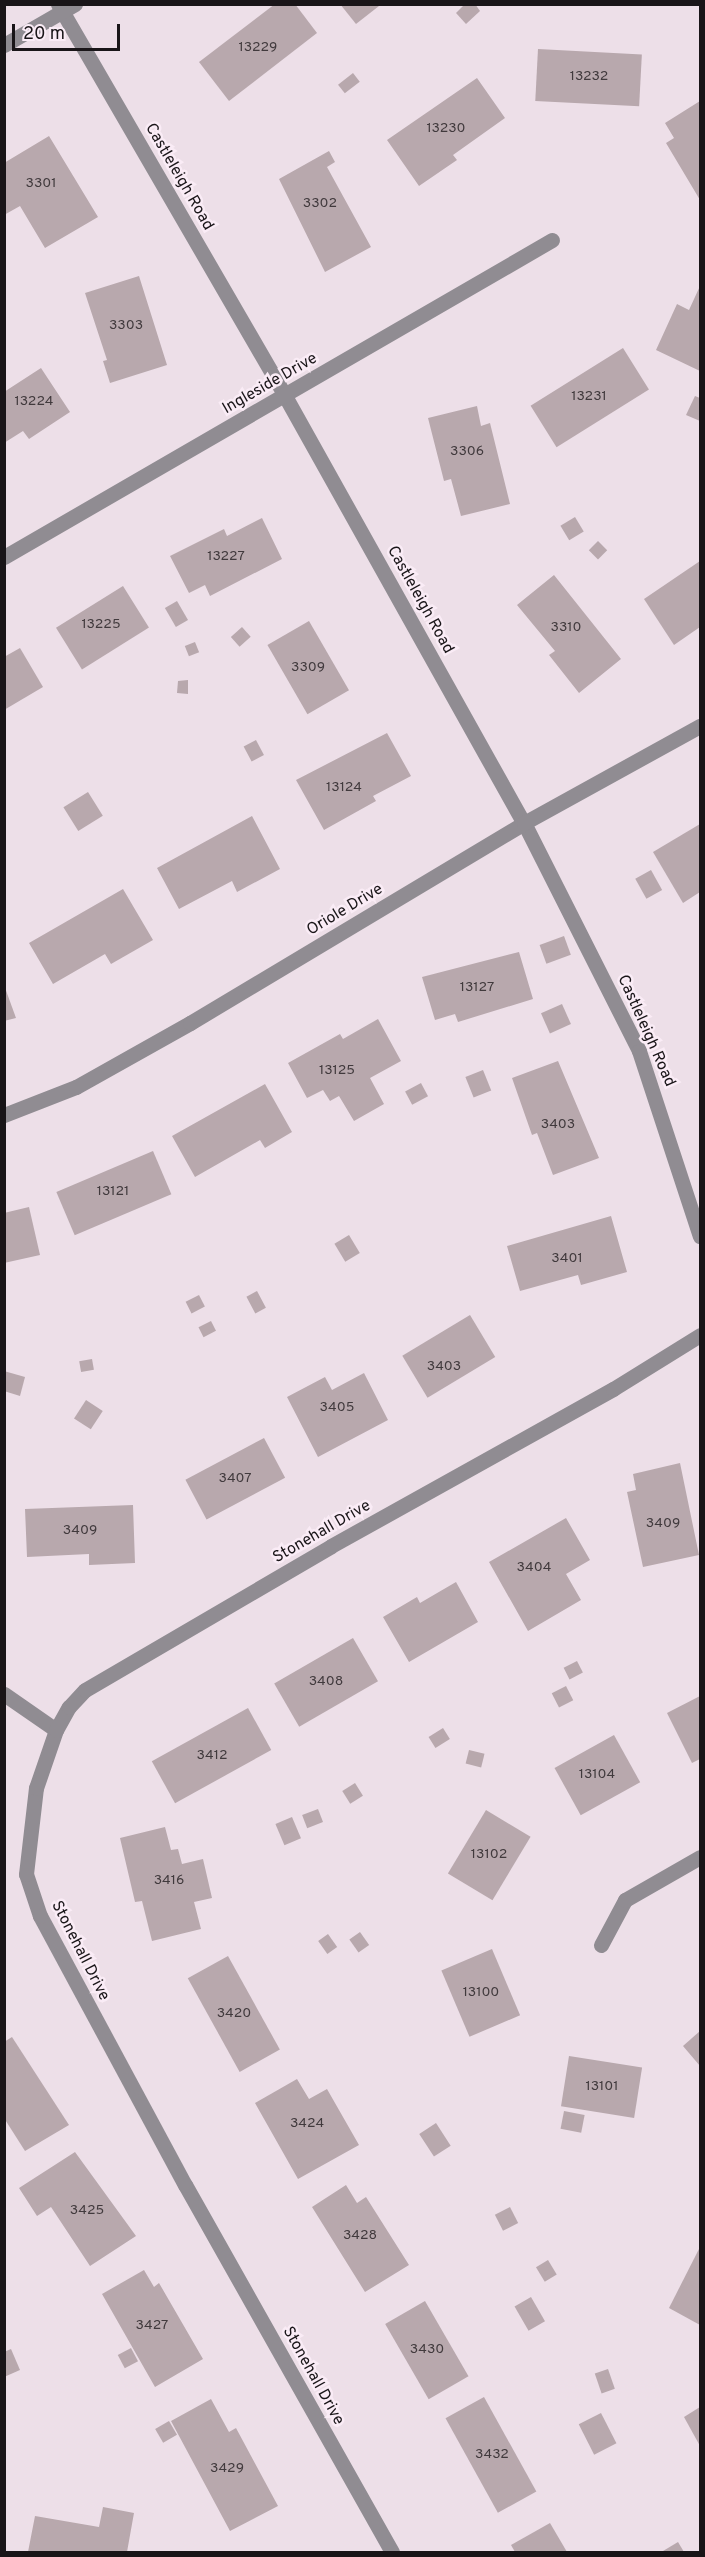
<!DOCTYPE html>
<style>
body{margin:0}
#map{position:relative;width:705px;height:2557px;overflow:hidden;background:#eddfe8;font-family:Overpass,sans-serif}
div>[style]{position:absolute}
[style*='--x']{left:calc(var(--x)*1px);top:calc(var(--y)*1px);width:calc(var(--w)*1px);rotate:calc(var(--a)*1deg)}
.building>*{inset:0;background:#b8a8ad;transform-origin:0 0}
.minor>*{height:15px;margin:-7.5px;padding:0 7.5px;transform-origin:7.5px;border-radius:7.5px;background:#908c92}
span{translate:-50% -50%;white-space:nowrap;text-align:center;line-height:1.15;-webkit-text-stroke:5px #faecf6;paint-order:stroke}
.number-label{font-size:14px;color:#413a3d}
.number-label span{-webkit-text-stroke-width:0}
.street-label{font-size:16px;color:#191518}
.frame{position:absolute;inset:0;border:6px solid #191518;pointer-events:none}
.scale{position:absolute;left:12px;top:24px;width:108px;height:27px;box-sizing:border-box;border:3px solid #191518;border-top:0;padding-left:8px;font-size:18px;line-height:21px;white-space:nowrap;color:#191518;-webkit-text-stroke:4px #faecf6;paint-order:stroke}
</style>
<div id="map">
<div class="building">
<i style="clip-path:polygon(275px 4px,295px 4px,317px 33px,229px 101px,199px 62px)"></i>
<i style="clip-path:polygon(340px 4px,377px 4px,379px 6px,356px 24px)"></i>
<i style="clip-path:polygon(465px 4px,475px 4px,480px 11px,466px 24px,456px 13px)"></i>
<i style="left:538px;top:49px;width:104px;height:52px;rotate:3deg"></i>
<i style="left:353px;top:73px;width:11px;height:19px;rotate:52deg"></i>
<i style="clip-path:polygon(477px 78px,505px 118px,453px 155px,457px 160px,419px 186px,387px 140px)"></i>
<i style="clip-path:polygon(700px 101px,700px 200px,666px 143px,674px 138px,665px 123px)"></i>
<i style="clip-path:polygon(49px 136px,98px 217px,45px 248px,20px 206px,4px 215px,4px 163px)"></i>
<i style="clip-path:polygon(329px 151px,335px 162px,327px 167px,371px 247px,325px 272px,279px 179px)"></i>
<i style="clip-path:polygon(139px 276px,167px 365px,110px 383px,103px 361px,107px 360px,85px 293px)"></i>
<i style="clip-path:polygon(700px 286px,700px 371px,656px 350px,677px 304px,689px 310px)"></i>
<i style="left:623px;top:348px;width:49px;height:109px;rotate:58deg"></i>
<i style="clip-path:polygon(41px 368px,70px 412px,29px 439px,23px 431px,4px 443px,4px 392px)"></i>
<i style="clip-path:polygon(695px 396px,700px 398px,700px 421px,686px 415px)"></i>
<i style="clip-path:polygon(477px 406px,481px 426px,490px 423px,510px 504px,461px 516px,451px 479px,444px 481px,428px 418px)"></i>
<i style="left:575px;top:517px;width:17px;height:17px;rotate:59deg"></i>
<i style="clip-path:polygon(262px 518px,282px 559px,210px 596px,205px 585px,189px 593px,170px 556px,224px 529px,227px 536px)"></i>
<i style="left:598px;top:541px;width:13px;height:13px;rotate:45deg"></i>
<i style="clip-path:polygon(700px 561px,700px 627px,674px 645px,644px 599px)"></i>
<i style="clip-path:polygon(554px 575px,621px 659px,579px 693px,549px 655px,555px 651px,517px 605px)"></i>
<i style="left:123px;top:586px;width:49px;height:79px;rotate:58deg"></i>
<i style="left:177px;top:601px;width:22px;height:14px;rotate:60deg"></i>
<i style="left:309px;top:621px;width:80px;height:48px;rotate:60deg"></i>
<i style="left:242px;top:627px;width:13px;height:15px;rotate:48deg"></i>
<i style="left:195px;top:642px;width:11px;height:11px;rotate:68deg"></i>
<i style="clip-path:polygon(20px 648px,43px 687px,4px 710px,4px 657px)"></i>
<i style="clip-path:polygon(188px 680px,188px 694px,177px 693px,178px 681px)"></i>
<i style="clip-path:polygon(387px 733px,411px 776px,373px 796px,376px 801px,324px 830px,296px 780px)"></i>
<i style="left:256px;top:740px;width:17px;height:14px;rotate:62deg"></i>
<i style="left:88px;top:792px;width:28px;height:29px;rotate:58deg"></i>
<i style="clip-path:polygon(252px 816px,280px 869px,237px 892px,232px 881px,179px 909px,157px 868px)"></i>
<i style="clip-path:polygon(700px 824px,700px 892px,683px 903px,653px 852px)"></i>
<i style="left:651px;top:870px;width:23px;height:18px;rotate:61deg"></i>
<i style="clip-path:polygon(123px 889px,153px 940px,111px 964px,105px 954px,53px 984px,29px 943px)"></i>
<i style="left:564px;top:936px;width:20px;height:26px;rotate:70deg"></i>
<i style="clip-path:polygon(519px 952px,533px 999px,458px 1022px,455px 1014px,435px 1020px,422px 977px)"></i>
<i style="clip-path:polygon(4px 985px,16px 1018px,4px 1021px)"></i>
<i style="left:562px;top:1004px;width:22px;height:23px;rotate:66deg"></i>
<i style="clip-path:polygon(378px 1019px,401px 1061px,370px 1078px,384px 1104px,354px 1121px,339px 1096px,330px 1101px,323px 1090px,307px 1098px,288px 1063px,340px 1034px,343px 1039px)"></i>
<i style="clip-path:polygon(558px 1061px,599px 1158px,553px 1175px,537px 1133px,532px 1135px,512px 1078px)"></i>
<i style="left:483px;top:1070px;width:22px;height:19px;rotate:68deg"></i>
<i style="left:421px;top:1083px;width:15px;height:18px;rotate:62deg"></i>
<i style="clip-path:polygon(265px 1084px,292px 1132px,265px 1148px,260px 1140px,195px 1177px,172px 1136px)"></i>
<i style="left:153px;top:1151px;width:47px;height:105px;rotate:67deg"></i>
<i style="clip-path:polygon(29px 1207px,40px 1255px,4px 1263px,4px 1213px)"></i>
<i style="clip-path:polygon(611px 1216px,627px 1272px,581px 1285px,578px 1275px,520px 1291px,507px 1246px)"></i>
<i style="left:349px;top:1235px;width:21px;height:17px;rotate:59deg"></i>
<i style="left:257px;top:1291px;width:19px;height:12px;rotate:62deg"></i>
<i style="left:199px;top:1295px;width:13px;height:15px;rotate:63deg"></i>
<i style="left:470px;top:1315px;width:49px;height:79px;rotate:59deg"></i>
<i style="left:211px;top:1321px;width:11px;height:14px;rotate:63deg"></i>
<i style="left:92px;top:1359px;width:11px;height:13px;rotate:80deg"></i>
<i style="clip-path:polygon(4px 1371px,25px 1377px,20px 1396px,4px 1391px)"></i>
<i style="clip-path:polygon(364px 1373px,388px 1420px,318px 1457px,287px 1397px,325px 1377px,332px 1390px)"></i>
<i style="left:86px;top:1400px;width:20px;height:22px;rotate:33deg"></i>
<i style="left:264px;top:1438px;width:45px;height:89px;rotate:62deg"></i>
<i style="clip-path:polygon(680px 1463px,699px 1555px,643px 1567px,627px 1492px,636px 1490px,633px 1474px)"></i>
<i style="clip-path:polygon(133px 1505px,135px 1563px,89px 1565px,89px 1554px,27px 1557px,25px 1509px)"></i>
<i style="clip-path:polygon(566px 1518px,590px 1560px,566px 1574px,581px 1600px,528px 1631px,489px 1562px)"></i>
<i style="clip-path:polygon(456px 1582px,478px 1622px,409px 1662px,383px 1617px,417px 1597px,420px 1603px)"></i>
<i style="left:353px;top:1638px;width:50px;height:91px;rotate:60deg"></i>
<i style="left:577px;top:1661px;width:13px;height:15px;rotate:63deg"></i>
<i style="left:566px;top:1686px;width:16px;height:16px;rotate:63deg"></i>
<i style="clip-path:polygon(700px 1696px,700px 1759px,692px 1763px,667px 1713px)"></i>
<i style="left:248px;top:1708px;width:48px;height:110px;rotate:61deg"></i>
<i style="left:443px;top:1728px;width:13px;height:17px;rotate:58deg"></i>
<i style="left:614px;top:1735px;width:54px;height:68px;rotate:61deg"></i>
<i style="left:469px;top:1750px;width:16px;height:14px;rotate:14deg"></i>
<i style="left:355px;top:1783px;width:15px;height:15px;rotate:58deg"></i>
<i style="left:318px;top:1809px;width:14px;height:17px;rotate:69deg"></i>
<i style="left:486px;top:1810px;width:52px;height:74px;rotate:31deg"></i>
<i style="left:292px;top:1817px;width:23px;height:18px;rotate:67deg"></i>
<i style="clip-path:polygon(165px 1827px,171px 1850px,178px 1849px,182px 1864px,203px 1859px,212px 1898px,194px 1902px,201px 1929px,152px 1941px,142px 1901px,135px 1902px,120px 1838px)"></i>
<i style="left:360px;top:1932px;width:16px;height:13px;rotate:55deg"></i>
<i style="left:328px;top:1934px;width:16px;height:12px;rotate:55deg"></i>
<i style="left:492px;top:1949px;width:72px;height:55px;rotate:67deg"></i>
<i style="left:228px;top:1956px;width:107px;height:46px;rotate:61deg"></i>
<i style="clip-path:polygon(700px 2031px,700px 2066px,683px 2046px)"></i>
<i style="clip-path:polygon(12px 2037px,69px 2125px,25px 2151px,4px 2118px,4px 2042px)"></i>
<i style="left:569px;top:2056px;width:74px;height:51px;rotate:9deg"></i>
<i style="clip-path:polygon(297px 2079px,309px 2099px,327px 2089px,359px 2145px,298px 2179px,255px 2103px)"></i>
<i style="left:564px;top:2111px;width:21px;height:18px;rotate:11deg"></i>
<i style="left:436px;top:2123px;width:27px;height:20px;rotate:57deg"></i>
<i style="clip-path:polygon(75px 2152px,136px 2236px,90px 2266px,51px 2207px,37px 2216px,19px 2188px)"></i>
<i style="clip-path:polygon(346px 2185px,357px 2203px,366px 2197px,409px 2265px,365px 2292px,312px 2207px)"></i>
<i style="left:510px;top:2207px;width:18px;height:17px;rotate:63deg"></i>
<i style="clip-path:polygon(700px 2247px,700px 2325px,669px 2308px)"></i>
<i style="left:548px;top:2260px;width:17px;height:14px;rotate:59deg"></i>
<i style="clip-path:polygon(144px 2270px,154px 2287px,159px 2283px,203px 2359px,155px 2387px,102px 2294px)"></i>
<i style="left:531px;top:2297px;width:28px;height:19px;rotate:60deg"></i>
<i style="left:425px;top:2301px;width:87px;height:46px;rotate:60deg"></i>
<i style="left:131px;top:2348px;width:15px;height:15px;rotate:62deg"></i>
<i style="clip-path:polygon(11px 2349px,20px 2370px,4px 2377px,4px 2352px)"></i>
<i style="left:608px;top:2369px;width:21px;height:14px;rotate:71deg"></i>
<i style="left:484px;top:2397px;width:108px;height:44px;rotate:61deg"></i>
<i style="clip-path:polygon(211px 2399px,229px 2432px,236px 2428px,278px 2506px,230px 2531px,171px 2421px)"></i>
<i style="clip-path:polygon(700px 2407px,700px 2446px,684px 2417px)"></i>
<i style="left:601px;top:2413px;width:34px;height:25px;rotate:63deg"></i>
<i style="left:169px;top:2421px;width:16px;height:16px;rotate:60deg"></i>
<i style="clip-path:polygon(103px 2507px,134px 2513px,127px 2552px,28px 2552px,35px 2516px,99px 2527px)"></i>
<i style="clip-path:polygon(550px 2523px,567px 2552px,515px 2552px,511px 2545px)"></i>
<i style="clip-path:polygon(678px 2542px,684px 2552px,664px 2552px,663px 2551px)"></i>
</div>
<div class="minor">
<i style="--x:58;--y:4;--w:453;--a:59.9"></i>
<i style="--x:285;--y:396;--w:489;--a:60.8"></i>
<i style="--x:524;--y:823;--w:255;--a:63.2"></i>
<i style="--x:639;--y:1051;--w:195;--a:71.8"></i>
<i style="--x:4;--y:45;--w:82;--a:-30"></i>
<i style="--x:4;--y:557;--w:633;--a:-30.05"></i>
<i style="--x:4;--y:1115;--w:77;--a:-21.3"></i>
<i style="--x:76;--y:1087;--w:131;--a:-29.3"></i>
<i style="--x:190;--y:1023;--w:389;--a:-30.9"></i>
<i style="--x:524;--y:823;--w:201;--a:-28.9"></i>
<i style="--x:4;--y:1694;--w:63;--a:34.7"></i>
<i style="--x:601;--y:1945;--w:51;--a:-61.9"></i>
<i style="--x:625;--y:1900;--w:86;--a:-29.8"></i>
<i style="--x:392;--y:2552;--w:421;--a:-119.4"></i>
<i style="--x:185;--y:2185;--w:306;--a:-118.3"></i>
<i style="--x:40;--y:1916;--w:44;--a:-108.4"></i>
<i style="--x:26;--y:1874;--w:87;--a:-83.4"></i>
<i style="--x:36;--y:1788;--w:61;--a:-71"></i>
<i style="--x:56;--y:1730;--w:26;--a:-61"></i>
<i style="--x:69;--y:1707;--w:23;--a:-47"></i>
<i style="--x:85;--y:1690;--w:285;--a:-30.3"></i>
<i style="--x:331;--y:1546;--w:323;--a:-29.1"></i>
<i style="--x:613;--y:1389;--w:102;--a:-31.8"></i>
</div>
<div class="number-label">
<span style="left:258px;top:48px">13229</span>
<span style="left:589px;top:77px">13232</span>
<span style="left:446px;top:129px">13230</span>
<span style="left:41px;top:184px">3301</span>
<span style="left:320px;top:204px">3302</span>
<span style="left:126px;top:326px">3303</span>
<span style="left:589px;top:397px">13231</span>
<span style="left:34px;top:402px">13224</span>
<span style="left:467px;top:452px">3306</span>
<span style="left:226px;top:557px">13227</span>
<span style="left:101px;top:625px">13225</span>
<span style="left:566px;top:628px">3310</span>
<span style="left:308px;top:668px">3309</span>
<span style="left:344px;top:788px">13124</span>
<span style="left:477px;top:988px">13127</span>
<span style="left:337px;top:1071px">13125</span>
<span style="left:558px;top:1125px">3403</span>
<span style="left:113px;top:1192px">13121</span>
<span style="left:567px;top:1259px">3401</span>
<span style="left:444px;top:1367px">3403</span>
<span style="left:337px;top:1408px">3405</span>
<span style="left:235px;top:1479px">3407</span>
<span style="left:663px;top:1524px">3409</span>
<span style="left:80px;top:1531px">3409</span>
<span style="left:534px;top:1568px">3404</span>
<span style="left:326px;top:1682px">3408</span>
<span style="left:212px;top:1756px">3412</span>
<span style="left:597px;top:1775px">13104</span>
<span style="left:489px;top:1855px">13102</span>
<span style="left:169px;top:1881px">3416</span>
<span style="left:481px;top:1993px">13100</span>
<span style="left:234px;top:2014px">3420</span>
<span style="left:602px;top:2087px">13101</span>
<span style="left:307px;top:2124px">3424</span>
<span style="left:87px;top:2211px">3425</span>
<span style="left:360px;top:2236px">3428</span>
<span style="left:152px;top:2326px">3427</span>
<span style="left:427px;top:2350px">3430</span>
<span style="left:492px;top:2455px">3432</span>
<span style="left:227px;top:2469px">3429</span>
</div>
<div class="street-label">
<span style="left:179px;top:177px;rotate:60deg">Castleleigh Road</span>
<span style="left:270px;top:384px;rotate:-30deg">Ingleside Drive</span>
<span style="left:420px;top:600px;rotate:61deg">Castleleigh Road</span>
<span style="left:345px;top:910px;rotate:-31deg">Oriole Drive</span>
<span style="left:646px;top:1031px;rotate:66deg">Castleleigh Road</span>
<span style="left:322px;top:1532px;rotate:-30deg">Stonehall Drive</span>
<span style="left:80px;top:1951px;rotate:63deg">Stonehall Drive</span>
<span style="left:313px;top:2376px;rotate:61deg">Stonehall Drive</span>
</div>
<div class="frame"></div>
<div class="scale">20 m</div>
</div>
